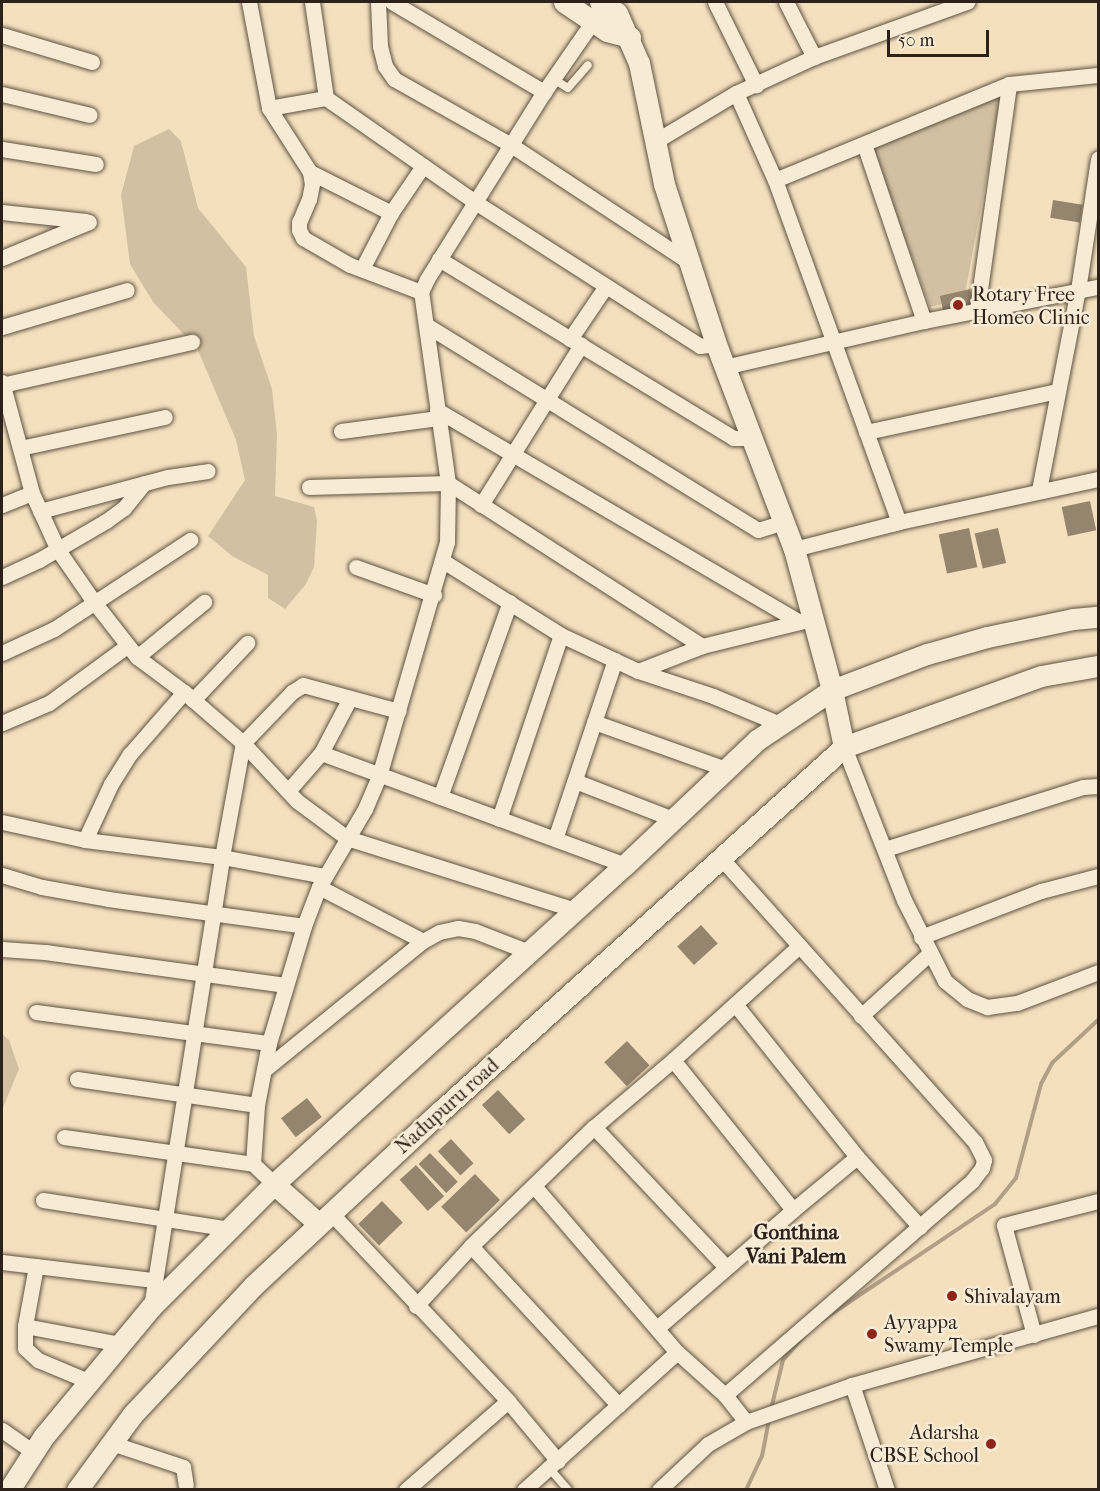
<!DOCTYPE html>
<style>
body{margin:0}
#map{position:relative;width:1100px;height:1491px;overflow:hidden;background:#f5e0be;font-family:"IM FELL French Canon",serif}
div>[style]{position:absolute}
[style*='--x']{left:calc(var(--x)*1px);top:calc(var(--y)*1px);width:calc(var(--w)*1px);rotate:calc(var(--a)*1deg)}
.green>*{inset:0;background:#d3c0a2}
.stream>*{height:4px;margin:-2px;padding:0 2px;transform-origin:2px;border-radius:2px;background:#b19f86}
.building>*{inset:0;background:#95856f;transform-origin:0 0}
.roads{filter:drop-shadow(0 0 2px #5e5243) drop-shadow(0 0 2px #5e5243)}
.lane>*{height:8px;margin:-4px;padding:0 4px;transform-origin:4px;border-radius:4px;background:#f8ebd5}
.street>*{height:15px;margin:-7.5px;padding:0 7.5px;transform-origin:7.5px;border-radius:7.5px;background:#f8ebd5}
.secondary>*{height:21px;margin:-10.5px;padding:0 10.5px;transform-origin:10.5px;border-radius:10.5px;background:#f8ebd5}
.dots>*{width:16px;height:16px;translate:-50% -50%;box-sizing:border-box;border:3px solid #f8ebd5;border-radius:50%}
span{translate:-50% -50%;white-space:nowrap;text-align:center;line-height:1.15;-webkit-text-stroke:5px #f8ebd5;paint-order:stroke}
.poi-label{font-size:20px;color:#2c221a}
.left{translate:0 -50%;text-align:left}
.right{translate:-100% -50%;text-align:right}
.street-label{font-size:20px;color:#2c221a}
.neighbourhood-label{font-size:21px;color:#2c221a;font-weight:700}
.frame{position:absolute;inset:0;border:3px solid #2c221a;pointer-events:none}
.scale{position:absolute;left:887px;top:30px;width:102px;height:27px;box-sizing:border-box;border:3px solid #2c221a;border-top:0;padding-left:8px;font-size:18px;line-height:21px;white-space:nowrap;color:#2c221a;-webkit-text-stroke:4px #f8ebd5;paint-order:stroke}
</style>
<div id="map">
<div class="green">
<i style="clip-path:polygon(1002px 94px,964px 299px,930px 307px,871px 147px)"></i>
<i style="clip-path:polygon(169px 129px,181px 141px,198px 208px,246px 267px,254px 336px,272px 389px,277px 435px,275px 496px,314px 507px,317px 521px,314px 567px,306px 584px,285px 609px,268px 598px,268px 575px,232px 556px,208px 536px,245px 480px,236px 440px,197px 348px,153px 302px,130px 264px,121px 195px,134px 146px)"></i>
<i style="clip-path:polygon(2px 1034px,9px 1040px,19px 1069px,2px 1110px)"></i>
</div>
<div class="stream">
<i style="--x:821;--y:1321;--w:210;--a:-33.9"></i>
<i style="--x:995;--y:1204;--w:33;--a:-51"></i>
<i style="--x:1016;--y:1178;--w:97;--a:-75.1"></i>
<i style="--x:1041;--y:1084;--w:24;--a:-62"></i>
<i style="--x:1052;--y:1063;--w:63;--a:-43.1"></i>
<i style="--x:771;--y:1409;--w:50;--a:-76.2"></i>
<i style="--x:783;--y:1360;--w:35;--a:-49"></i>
<i style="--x:746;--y:1490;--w:38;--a:-65"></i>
<i style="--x:762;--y:1456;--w:37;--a:-79"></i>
</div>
<div class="building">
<i style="left:1053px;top:200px;width:30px;height:18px;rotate:9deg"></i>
<i style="left:970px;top:289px;width:17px;height:31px;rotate:77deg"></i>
<i style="left:1090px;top:501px;width:30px;height:29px;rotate:78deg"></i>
<i style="left:969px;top:528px;width:40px;height:31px;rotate:78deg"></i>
<i style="left:998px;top:528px;width:36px;height:24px;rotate:77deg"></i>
<i style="left:701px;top:925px;width:25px;height:32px;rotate:48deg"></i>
<i style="left:627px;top:1041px;width:33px;height:31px;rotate:47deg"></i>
<i style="left:498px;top:1090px;width:40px;height:22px;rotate:47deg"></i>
<i style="left:307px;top:1098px;width:24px;height:33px;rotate:52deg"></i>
<i style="left:451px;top:1139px;width:33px;height:18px;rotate:47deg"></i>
<i style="left:430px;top:1153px;width:40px;height:16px;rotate:46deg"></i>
<i style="left:416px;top:1165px;width:42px;height:22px;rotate:48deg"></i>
<i style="left:475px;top:1174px;width:36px;height:47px;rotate:46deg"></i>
<i style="left:382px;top:1201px;width:30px;height:33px;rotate:46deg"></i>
</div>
<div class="roads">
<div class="lane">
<i style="--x:553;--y:79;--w:17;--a:31"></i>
<i style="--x:568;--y:88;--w:30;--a:-49"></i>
<i style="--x:549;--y:1468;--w:29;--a:49"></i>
</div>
<div class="street">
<i style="--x:249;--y:2;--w:108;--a:79.3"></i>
<i style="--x:269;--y:108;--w:76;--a:57.4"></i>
<i style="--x:310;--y:172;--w:12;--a:81"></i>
<i style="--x:312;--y:184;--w:15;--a:101"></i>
<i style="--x:309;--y:199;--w:25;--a:113"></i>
<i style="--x:299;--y:222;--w:8;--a:90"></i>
<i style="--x:299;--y:230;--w:9;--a:63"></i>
<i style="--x:303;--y:238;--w:54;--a:29.9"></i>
<i style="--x:350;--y:265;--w:76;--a:20.8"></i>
<i style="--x:312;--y:2;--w:97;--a:81.7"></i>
<i style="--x:326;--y:98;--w:182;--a:34.9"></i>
<i style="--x:475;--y:202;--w:267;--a:32.6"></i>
<i style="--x:700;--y:346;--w:16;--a:-7"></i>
<i style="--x:378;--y:2;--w:44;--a:87.4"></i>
<i style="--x:380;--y:46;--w:21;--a:76"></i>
<i style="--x:385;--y:66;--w:16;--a:55"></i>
<i style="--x:394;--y:79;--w:134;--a:29.4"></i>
<i style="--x:511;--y:145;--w:213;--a:33.3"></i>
<i style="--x:392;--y:2;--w:177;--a:30.6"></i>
<i style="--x:715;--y:2;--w:93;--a:63.7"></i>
<i style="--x:786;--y:2;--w:62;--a:63"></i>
<i style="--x:2;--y:35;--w:94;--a:16.7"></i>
<i style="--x:736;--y:93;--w:95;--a:65.9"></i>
<i style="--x:775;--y:180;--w:364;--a:70.1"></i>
<i style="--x:2;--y:94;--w:90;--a:13.4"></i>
<i style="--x:269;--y:108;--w:58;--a:-10"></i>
<i style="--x:654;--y:142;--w:96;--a:-30.9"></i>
<i style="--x:736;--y:93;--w:86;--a:-24.8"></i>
<i style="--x:814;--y:57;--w:163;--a:-19.8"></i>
<i style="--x:864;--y:144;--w:187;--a:71.3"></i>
<i style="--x:2;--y:149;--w:95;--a:9.1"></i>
<i style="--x:310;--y:172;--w:91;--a:26.8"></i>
<i style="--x:391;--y:213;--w:57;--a:-55.8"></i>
<i style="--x:775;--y:180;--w:253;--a:-22.3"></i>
<i style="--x:1009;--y:84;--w:89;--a:-5.8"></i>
<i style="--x:2;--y:212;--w:84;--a:6.1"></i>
<i style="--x:2;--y:258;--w:94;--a:-22.5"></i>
<i style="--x:439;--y:259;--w:344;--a:31.3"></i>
<i style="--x:733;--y:438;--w:20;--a:0"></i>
<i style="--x:362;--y:269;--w:63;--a:-62.6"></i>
<i style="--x:977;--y:310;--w:228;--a:-81.9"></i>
<i style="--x:426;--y:325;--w:390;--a:31.7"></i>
<i style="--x:758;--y:530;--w:27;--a:-17"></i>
<i style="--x:2;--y:327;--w:130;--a:-16.5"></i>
<i style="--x:570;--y:339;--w:64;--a:-55.8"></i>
<i style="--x:724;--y:367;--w:205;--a:-13"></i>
<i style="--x:924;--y:321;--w:177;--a:-11.1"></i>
<i style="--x:2;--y:382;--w:115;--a:74.9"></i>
<i style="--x:32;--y:493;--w:63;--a:65.5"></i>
<i style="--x:58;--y:550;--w:63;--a:55.3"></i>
<i style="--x:94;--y:602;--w:70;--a:52"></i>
<i style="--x:137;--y:657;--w:59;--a:36.7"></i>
<i style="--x:184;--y:692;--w:78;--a:40.8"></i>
<i style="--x:243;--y:743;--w:79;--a:47"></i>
<i style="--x:297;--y:801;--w:62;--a:36.5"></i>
<i style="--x:347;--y:838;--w:239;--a:17.5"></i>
<i style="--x:2;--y:385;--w:195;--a:-12.8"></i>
<i style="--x:437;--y:410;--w:420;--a:30.3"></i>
<i style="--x:341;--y:431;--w:98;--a:-7.6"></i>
<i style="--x:866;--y:432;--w:196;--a:-12.1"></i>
<i style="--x:20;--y:448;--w:148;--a:-12.1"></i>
<i style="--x:309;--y:487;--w:139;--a:-1.6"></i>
<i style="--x:448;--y:483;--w:302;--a:32.7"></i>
<i style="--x:1039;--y:490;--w:204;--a:-79"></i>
<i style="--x:1078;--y:290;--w:133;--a:-81.3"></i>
<i style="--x:2;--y:505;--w:32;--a:-22"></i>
<i style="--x:481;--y:505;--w:189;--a:-58"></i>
<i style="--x:40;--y:511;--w:132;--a:-14.9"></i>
<i style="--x:168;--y:477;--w:40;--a:-8.5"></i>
<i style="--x:794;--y:549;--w:108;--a:-14.4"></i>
<i style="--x:899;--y:522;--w:204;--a:-12.2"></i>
<i style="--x:443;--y:561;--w:139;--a:32.1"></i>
<i style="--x:561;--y:635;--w:85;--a:25.1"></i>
<i style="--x:638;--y:671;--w:79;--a:18.4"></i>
<i style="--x:713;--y:696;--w:73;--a:22.7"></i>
<i style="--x:356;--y:567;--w:83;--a:19.7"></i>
<i style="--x:2;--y:577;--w:41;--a:-24.7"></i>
<i style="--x:39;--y:560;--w:78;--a:-30.2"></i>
<i style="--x:106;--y:521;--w:22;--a:-36"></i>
<i style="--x:124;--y:508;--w:32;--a:-51"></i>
<i style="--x:2;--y:653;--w:57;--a:-24.8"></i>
<i style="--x:54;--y:629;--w:163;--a:-33.2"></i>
<i style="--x:137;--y:657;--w:87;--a:-39.4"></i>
<i style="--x:638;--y:671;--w:69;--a:-21.3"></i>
<i style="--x:702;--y:646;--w:105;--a:-13.8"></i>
<i style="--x:193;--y:700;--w:79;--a:-46.5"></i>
<i style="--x:594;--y:722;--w:140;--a:19.6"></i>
<i style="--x:2;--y:723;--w:51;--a:-23.1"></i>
<i style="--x:49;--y:703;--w:97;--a:-36.2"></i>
<i style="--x:844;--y:747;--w:164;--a:68.6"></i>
<i style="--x:904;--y:900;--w:91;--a:63.2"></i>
<i style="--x:945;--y:981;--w:28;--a:39"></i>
<i style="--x:967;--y:999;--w:22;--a:22"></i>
<i style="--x:987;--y:1007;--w:30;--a:-8"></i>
<i style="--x:1017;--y:1003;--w:87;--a:-20.9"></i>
<i style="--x:321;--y:753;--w:324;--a:20.2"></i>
<i style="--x:575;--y:781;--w:105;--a:21.2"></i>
<i style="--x:288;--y:791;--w:50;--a:-49"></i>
<i style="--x:321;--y:753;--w:62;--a:-62.2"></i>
<i style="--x:440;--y:797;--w:207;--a:-70.3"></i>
<i style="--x:499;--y:819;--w:194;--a:-71.4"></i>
<i style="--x:2;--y:822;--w:85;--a:12.2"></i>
<i style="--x:85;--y:840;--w:138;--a:7.1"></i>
<i style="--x:222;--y:857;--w:105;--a:10.5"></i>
<i style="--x:555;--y:839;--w:189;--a:-71.5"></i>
<i style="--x:85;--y:840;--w:62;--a:-65.1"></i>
<i style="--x:111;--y:784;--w:36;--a:-58"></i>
<i style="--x:130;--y:754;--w:82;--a:-48.9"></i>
<i style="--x:885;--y:849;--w:207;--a:-17.4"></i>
<i style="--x:1083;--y:787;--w:15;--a:-4"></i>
<i style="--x:721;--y:858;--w:381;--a:48.2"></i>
<i style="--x:975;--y:1142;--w:20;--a:63"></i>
<i style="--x:984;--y:1160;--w:8;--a:104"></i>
<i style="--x:982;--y:1168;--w:16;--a:128"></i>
<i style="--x:972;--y:1181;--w:327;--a:139.1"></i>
<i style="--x:2;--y:875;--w:42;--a:16.7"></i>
<i style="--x:42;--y:887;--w:67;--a:10.3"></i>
<i style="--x:108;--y:899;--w:198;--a:7.8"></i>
<i style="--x:319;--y:887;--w:117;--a:27.4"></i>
<i style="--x:921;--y:937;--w:129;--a:-21"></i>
<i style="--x:1041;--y:891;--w:59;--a:-14.7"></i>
<i style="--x:2;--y:949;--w:43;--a:4"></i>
<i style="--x:45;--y:952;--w:243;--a:7.8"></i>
<i style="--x:735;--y:1004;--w:196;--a:51.4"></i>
<i style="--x:36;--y:1012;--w:235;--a:7.6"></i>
<i style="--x:861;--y:1016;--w:93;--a:-42.4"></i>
<i style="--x:673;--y:1060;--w:192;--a:51.3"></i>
<i style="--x:793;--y:1210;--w:83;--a:-39.6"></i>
<i style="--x:857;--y:1157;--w:94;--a:48"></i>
<i style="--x:264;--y:1070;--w:205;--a:-39.1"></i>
<i style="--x:423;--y:941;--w:18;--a:-29"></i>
<i style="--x:439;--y:932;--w:19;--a:-12"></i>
<i style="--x:458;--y:928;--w:17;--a:10"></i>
<i style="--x:475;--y:931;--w:58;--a:21.3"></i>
<i style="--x:77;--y:1079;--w:182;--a:8.2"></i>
<i style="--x:594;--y:1127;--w:192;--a:46.7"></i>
<i style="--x:64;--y:1137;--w:191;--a:8.1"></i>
<i style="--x:274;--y:1184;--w:29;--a:-136"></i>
<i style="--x:253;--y:1164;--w:59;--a:-86.1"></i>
<i style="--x:257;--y:1105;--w:63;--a:-79"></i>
<i style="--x:269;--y:1043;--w:122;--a:-73.3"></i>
<i style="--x:304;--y:926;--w:42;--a:-69"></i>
<i style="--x:319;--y:887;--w:91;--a:-59.5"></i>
<i style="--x:365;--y:809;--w:36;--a:-67"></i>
<i style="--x:379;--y:776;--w:244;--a:-73.8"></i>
<i style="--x:447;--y:542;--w:59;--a:-89"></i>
<i style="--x:448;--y:483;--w:193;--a:-98"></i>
<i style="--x:421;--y:292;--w:14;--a:-65"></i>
<i style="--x:427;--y:279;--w:221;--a:-58"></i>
<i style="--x:544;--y:92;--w:86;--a:-55.4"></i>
<i style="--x:534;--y:1186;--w:219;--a:49.3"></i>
<i style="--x:677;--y:1352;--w:64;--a:41.9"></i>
<i style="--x:725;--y:1395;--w:34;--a:52"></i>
<i style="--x:43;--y:1200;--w:189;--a:8.8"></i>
<i style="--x:331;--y:1213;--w:258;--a:46.7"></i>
<i style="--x:508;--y:1401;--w:78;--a:50.2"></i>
<i style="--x:471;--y:1246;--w:217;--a:47.2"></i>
<i style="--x:2;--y:1262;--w:153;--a:6.8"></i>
<i style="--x:36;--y:1266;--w:61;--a:100.4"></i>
<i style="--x:25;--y:1326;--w:22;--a:90"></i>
<i style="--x:25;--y:1348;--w:18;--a:43"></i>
<i style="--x:38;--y:1360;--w:54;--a:22.8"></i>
<i style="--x:416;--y:1306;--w:81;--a:-47.5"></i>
<i style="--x:471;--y:1246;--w:171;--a:-44.1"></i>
<i style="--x:594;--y:1127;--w:104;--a:-40.3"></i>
<i style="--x:673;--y:1060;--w:170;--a:-42.1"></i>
<i style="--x:151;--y:1307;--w:456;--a:-81"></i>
<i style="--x:222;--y:857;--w:116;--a:-79.6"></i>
<i style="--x:243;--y:743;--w:71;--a:-46.1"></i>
<i style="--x:292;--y:692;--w:13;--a:-32"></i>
<i style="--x:303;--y:685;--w:99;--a:15.2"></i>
<i style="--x:25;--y:1326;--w:96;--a:10.8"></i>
<i style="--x:657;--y:1328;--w:180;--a:-40.9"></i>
<i style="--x:1034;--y:1335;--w:114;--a:-105.3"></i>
<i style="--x:1004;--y:1225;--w:97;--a:-14.3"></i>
<i style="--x:2;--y:1430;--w:39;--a:35"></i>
<i style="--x:111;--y:1443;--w:76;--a:18.4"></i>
<i style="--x:183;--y:1467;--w:18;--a:81"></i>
<i style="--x:406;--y:1490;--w:135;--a:-41.1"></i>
<i style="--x:524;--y:1490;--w:206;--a:-42"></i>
<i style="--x:659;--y:1490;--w:67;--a:-43.2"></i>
<i style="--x:708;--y:1444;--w:44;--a:-30.1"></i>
<i style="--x:746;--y:1422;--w:112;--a:-19.2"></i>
<i style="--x:887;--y:1490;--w:111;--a:-108.4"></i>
<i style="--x:852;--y:1385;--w:255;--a:-15.7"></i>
</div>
<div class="secondary">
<i style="--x:564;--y:2;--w:52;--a:34"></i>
<i style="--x:607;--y:31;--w:24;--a:15"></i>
<i style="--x:600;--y:2;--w:20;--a:33"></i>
<i style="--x:617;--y:13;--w:55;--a:66.3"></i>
<i style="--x:639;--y:63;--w:124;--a:78.3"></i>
<i style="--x:664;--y:184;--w:168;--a:72"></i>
<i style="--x:716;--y:344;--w:219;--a:69.2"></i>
<i style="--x:794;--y:549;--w:146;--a:74.9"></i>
<i style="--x:832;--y:690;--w:58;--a:78.1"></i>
<i style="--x:274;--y:1184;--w:60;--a:41.6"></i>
<i style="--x:9;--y:1490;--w:64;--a:-57.1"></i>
<i style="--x:44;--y:1436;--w:168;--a:-50.3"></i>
<i style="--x:151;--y:1307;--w:174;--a:-45"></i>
<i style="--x:274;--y:1184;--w:474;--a:-42.3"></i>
<i style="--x:625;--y:865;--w:182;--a:-43.4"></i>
<i style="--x:757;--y:740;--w:90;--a:-33.7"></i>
<i style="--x:832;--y:690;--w:102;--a:-20.8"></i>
<i style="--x:927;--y:654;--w:62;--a:-15.8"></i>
<i style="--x:987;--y:637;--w:88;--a:-11.8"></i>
<i style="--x:1073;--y:619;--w:25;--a:-5"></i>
<i style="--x:77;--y:1490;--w:94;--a:-53.6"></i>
<i style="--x:133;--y:1414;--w:175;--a:-46.8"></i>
<i style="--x:253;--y:1286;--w:258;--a:-43"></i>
<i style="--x:442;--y:1110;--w:542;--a:-42.08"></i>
<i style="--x:844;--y:747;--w:209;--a:-19.8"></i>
<i style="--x:1041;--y:676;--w:58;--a:-10"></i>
</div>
</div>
<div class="dots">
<i style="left:958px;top:305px;background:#8f2418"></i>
<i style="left:952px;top:1296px;background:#8f2418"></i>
<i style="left:872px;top:1334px;background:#8f2418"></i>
<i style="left:991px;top:1444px;background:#8f2418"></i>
</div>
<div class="poi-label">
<span class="left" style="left:972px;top:306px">Rotary Free<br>Homeo Clinic</span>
<span class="left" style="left:964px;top:1296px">Shivalayam</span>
<span class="left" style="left:884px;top:1334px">Ayyappa<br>Swamy Temple</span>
<span class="right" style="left:979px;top:1444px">Adarsha<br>CBSE School</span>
</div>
<div class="street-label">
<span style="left:447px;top:1106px;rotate:-42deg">Nadupuru road</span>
</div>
<div class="neighbourhood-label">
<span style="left:796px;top:1244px">Gonthina<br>Vani Palem</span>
</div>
<div class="frame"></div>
<div class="scale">50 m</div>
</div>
